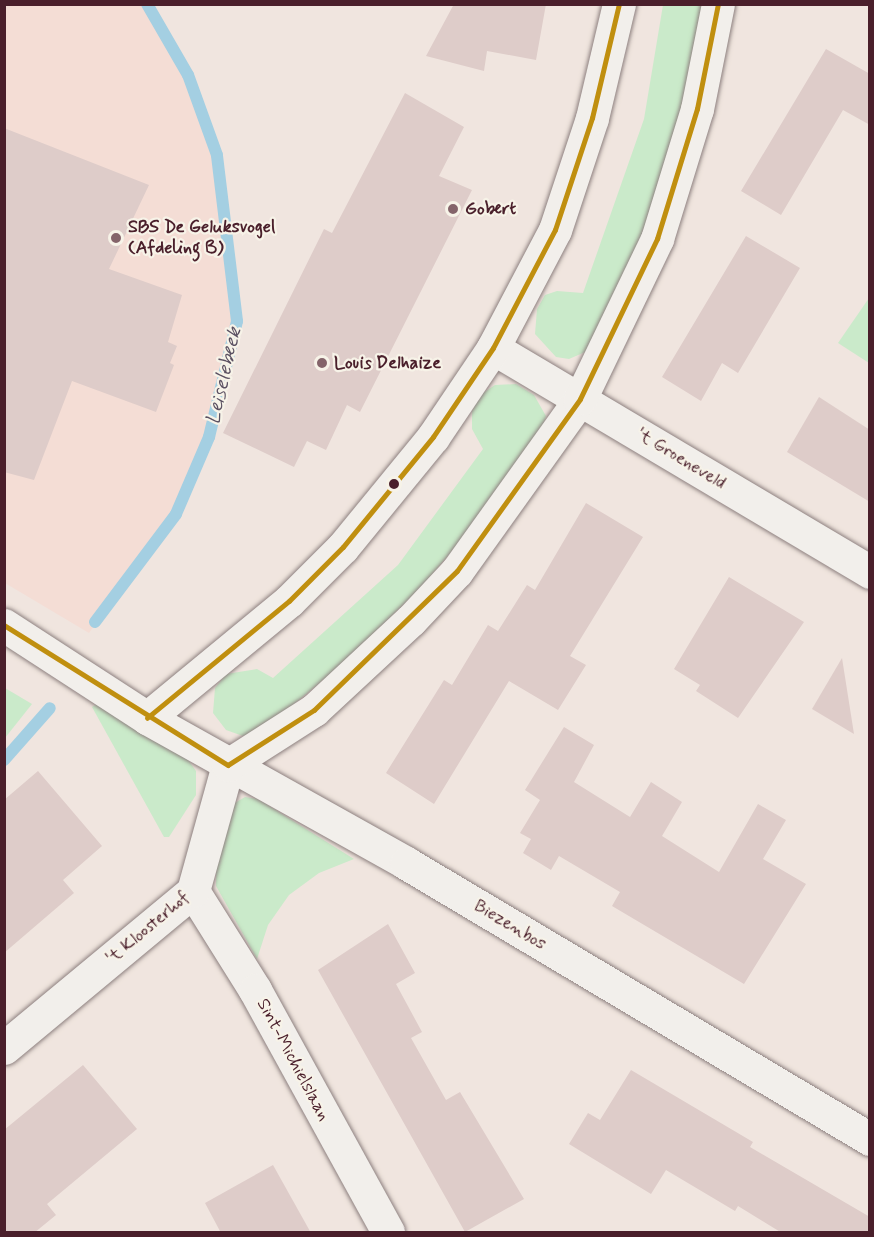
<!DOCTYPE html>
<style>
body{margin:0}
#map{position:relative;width:874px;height:1237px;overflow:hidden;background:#f0e5df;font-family:Mynerve,sans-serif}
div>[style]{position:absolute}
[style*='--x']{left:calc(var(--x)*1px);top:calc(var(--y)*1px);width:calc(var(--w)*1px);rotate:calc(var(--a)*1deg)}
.built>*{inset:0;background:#f4ddd5}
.green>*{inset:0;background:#caeaca}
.stream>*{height:12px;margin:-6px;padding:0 6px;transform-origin:6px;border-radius:6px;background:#a4cfe2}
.building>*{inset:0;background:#deccc9}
.roads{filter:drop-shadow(0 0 2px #8d807f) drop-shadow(0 0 2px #8d807f)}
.minor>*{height:33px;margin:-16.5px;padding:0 16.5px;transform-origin:16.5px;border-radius:16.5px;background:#f2efeb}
.bus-1>*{height:4.5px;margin:-2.25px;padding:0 2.25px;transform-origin:2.25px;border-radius:2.25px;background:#c08f0f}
.dots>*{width:16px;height:16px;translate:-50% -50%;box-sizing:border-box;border:3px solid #f7f3e8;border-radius:50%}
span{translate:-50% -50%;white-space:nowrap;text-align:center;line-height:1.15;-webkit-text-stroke:4.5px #f7f3e8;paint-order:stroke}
.poi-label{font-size:18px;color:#4a1f2b;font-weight:700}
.left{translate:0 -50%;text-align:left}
.street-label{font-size:18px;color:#4a1f2b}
.water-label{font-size:20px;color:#5b5162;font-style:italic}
.frame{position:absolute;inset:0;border:6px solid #4a1f2b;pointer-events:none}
</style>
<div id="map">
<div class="built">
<i style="clip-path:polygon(5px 5px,148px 5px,188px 75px,217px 155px,237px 321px,209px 437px,176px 514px,89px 633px,5px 583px)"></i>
</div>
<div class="green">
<i style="clip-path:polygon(663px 5px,703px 5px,682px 120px,621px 294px,592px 349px,569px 359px,556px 357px,535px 334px,537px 309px,545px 295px,557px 291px,583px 293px,644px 119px)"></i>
<i style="clip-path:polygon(869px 298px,869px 363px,838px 343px)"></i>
<i style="clip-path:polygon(516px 384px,534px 395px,546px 416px,539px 440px,505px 490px,420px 588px,346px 661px,265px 728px,243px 736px,226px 730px,213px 713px,215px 688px,226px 674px,257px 669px,273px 678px,398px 565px,483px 449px,472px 429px,472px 411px,480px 395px,495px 385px)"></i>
<i style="clip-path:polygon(5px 688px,32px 704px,5px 738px)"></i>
<i style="clip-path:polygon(97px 704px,186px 757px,196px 771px,196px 795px,169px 837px,164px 837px,92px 707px)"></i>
<i style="clip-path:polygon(245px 797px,258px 799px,354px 859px,319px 873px,289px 895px,268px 925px,257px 959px,216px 886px,216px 865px,233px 804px)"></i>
</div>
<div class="stream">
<i style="--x:95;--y:622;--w:135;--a:-53.1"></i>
<i style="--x:176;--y:514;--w:84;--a:-66.8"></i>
<i style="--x:209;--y:437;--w:119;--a:-76.4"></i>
<i style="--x:237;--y:321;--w:167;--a:-96.9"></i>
<i style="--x:217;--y:155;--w:85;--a:-109.9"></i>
<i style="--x:188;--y:75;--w:82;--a:-120"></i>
<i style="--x:4;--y:760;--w:69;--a:-48.5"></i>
</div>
<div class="building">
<i style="clip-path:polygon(454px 4px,546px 4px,536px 60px,487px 51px,484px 71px,426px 56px)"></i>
<i style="clip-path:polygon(826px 49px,870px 74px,870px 125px,843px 110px,781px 215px,741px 191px)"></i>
<i style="clip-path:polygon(405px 93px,464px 127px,439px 176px,472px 190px,360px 412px,347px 405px,326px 450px,307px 441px,294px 467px,223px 433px,324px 229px,332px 233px)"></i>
<i style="clip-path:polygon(4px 128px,149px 185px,109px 269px,182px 295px,168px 342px,177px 346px,170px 363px,174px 365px,156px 412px,72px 381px,34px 480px,4px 472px)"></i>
<i style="clip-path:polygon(746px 236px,800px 268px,738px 373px,722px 363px,701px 401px,662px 377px)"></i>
<i style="clip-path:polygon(819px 397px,870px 430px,870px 502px,787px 452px)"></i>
<i style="clip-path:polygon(586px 503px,643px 537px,570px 656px,586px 665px,558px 710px,509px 681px,434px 804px,386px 773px,444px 680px,452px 685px,488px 625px,498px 631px,527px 585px,535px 590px)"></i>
<i style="clip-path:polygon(729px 577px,804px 622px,738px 718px,696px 691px,700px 685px,674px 669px)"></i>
<i style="clip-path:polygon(842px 658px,854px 734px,812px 709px)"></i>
<i style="clip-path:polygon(564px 727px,594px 745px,574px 782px,630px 817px,651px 782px,682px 802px,662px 836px,719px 872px,758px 804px,786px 820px,763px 859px,806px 884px,744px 984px,612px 906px,620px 892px,559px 856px,551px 870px,523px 853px,531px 839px,520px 833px,540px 800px,525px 790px)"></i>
<i style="clip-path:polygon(38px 771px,102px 846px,63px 880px,74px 893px,4px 953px,4px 800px)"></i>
<i style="clip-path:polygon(388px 924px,415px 973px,396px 984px,422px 1032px,411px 1038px,446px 1100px,460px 1092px,524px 1199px,465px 1232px,318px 970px)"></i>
<i style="clip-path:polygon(83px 1065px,137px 1129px,47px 1204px,56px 1215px,34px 1233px,4px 1233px,4px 1130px)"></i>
<i style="clip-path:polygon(631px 1070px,753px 1142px,750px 1147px,870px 1217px,870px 1233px,782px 1233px,738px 1206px,735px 1211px,666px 1170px,651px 1194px,569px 1144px,588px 1113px,600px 1120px)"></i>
<i style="clip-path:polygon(273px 1165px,311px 1233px,221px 1233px,205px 1203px)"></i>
</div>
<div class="roads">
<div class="minor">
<i style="--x:493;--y:348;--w:439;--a:30.7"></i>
<i style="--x:4;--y:625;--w:171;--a:33"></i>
<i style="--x:147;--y:718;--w:297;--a:29.2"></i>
<i style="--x:406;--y:863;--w:540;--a:30.75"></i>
<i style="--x:147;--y:718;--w:184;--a:-39.5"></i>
<i style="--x:289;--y:601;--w:76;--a:-45"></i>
<i style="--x:343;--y:547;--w:142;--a:-50.7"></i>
<i style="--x:433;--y:437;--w:107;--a:-56"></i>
<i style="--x:493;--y:348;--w:133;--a:-62.3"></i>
<i style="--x:555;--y:230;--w:118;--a:-71.7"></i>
<i style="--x:592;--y:118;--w:117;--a:-76.7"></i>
<i style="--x:193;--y:891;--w:117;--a:57.9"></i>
<i style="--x:255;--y:990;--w:276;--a:61.2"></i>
<i style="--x:4;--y:1048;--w:246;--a:-39.7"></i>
<i style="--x:193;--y:891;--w:131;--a:-74.5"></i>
<i style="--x:228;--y:765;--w:102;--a:-32.6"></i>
<i style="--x:314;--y:710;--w:132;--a:-42.9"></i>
<i style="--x:411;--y:620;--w:67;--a:-46.8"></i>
<i style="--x:457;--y:571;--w:211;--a:-54.4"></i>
<i style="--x:580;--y:399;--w:178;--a:-64.3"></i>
<i style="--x:657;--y:239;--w:136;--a:-72.9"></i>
<i style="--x:697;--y:109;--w:107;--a:-78.7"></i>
</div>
</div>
<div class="bus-1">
<i style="--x:4;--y:625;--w:264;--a:32"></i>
<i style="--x:228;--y:765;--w:102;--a:-32.6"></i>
<i style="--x:314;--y:710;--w:199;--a:-44.2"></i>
<i style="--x:457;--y:571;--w:211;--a:-54.4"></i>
<i style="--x:580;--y:399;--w:178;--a:-64.3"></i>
<i style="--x:657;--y:239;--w:136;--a:-72.9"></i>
<i style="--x:697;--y:109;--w:107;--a:-78.7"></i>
<i style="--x:147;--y:718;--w:184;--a:-39.5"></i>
<i style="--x:289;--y:601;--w:76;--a:-45"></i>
<i style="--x:343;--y:547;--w:142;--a:-50.7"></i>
<i style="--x:433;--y:437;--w:107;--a:-56"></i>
<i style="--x:493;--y:348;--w:133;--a:-62.3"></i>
<i style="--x:555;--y:230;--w:118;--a:-71.7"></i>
<i style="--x:592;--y:118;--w:117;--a:-76.7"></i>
</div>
<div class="dots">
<i style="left:453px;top:209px;background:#84646a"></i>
<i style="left:116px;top:238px;background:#84646a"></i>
<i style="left:322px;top:363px;background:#84646a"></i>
<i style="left:394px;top:484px;background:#4a1f2b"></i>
</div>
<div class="poi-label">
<span class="left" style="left:465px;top:209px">Gobert</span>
<span class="left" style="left:128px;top:238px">SBS De Geluksvogel<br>(Afdeling B)</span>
<span class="left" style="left:334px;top:363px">Louis Delhaize</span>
</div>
<div class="street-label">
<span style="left:681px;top:459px;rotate:31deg">'t Groeneveld</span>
<span style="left:510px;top:925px;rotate:31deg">Biezenbos</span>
<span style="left:148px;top:928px;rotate:-40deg">'t Kloosterhof</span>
<span style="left:293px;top:1060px;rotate:62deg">Sint-Michielslaan</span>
</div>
<div class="water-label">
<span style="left:224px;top:376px;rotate:-77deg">Leiselebeek</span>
</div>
<div class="frame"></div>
</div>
